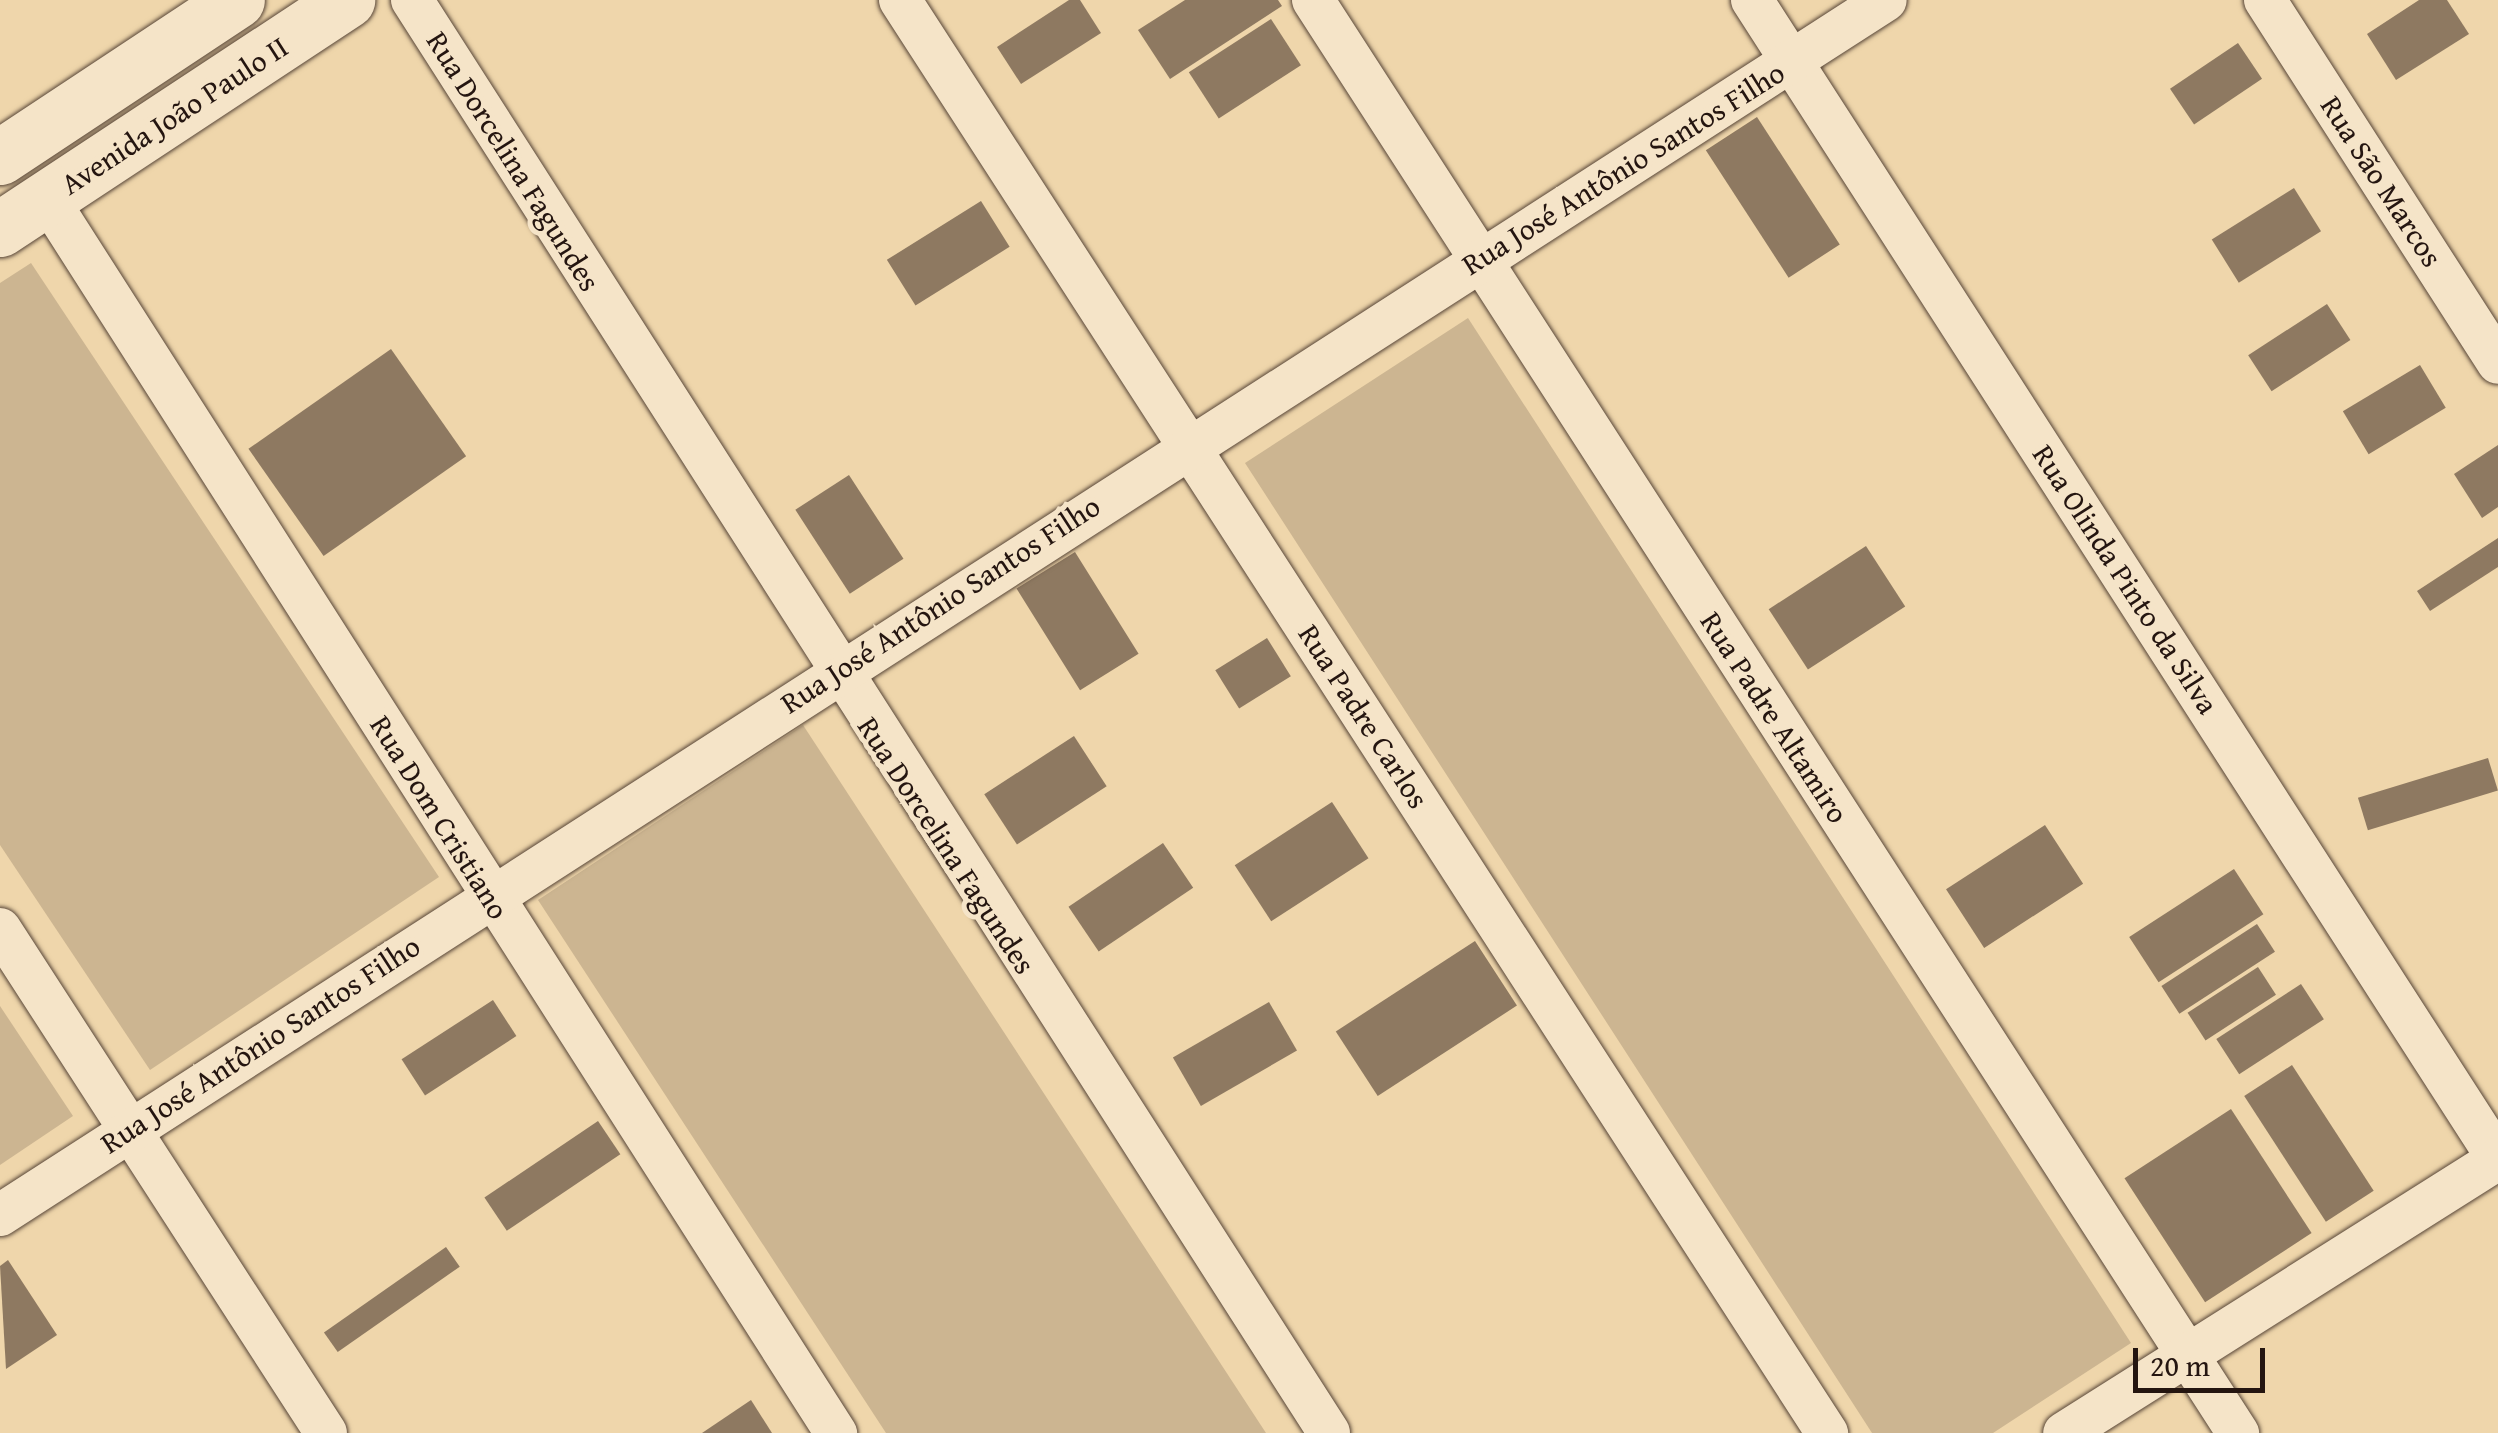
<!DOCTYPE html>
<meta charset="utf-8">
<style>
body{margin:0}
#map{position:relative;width:2498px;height:1433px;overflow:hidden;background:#efd6ab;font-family:"Gentium Book Plus",serif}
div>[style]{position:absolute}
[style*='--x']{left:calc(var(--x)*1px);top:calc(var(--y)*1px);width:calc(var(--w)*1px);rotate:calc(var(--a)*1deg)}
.green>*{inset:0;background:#ccb591}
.building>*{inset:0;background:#8e7961;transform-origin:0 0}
.roads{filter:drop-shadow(0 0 2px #574537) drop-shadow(0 0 2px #574537)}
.street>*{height:42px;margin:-21px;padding:0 21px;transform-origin:21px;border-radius:21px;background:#f5e4c8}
.secondary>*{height:55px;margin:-27.5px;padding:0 27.5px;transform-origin:27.5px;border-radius:27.5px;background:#f5e4c8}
span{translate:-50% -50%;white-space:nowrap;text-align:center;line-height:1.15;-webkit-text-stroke:10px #f5e4c8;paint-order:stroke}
.street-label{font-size:30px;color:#241510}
.scale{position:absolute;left:2133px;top:1348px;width:132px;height:45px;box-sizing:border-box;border:5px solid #241510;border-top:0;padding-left:12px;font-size:30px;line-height:35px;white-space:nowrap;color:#241510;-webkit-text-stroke:8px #f5e4c8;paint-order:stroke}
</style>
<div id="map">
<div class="green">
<i style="clip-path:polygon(31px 263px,439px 877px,150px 1070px,0 845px,0 283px)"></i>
<i style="clip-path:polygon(1468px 318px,2131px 1343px,1993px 1433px,1872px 1433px,1245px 463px)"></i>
<i style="clip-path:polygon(803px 725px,1266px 1433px,886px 1433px,538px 900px)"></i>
<i style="clip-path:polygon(0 1006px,73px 1116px,0 1165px)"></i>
</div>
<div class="building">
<i style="clip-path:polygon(1069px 0,1080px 0,1101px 33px,1021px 84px,997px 47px)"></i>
<i style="clip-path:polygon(1185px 0,1278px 0,1282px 6px,1170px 79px,1138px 30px)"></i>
<i style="clip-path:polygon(2419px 0,2447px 0,2469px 34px,2396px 80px,2367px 34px)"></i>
<i style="left:1271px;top:19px;width:55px;height:98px;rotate:57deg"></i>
<i style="left:2238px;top:43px;width:43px;height:82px;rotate:56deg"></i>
<i style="left:1757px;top:117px;width:152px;height:61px;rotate:57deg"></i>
<i style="left:2294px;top:188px;width:51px;height:97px;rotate:58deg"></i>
<i style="left:981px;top:201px;width:54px;height:111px;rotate:58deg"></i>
<i style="left:2327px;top:304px;width:43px;height:94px;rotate:57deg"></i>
<i style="left:391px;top:349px;width:131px;height:174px;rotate:55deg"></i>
<i style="left:2420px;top:365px;width:50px;height:90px;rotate:59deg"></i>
<i style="clip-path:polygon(2498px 445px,2498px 507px,2482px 518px,2454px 474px)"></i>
<i style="left:849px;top:475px;width:100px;height:64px;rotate:57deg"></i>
<i style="clip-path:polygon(2498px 538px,2498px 567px,2430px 611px,2417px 591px)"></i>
<i style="left:1866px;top:546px;width:72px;height:116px;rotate:57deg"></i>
<i style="left:1075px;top:552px;width:120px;height:69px;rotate:58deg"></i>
<i style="left:1267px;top:638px;width:45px;height:61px;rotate:58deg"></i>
<i style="left:1074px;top:736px;width:60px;height:107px;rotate:57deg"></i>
<i style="left:2488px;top:758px;width:34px;height:136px;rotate:73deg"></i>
<i style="left:1332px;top:802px;width:67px;height:116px;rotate:57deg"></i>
<i style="left:2045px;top:825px;width:70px;height:118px;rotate:57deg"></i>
<i style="left:1163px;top:843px;width:54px;height:114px;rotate:56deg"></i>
<i style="left:2234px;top:869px;width:54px;height:125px;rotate:57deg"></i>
<i style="left:2257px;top:924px;width:33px;height:114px;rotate:57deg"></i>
<i style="left:1475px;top:941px;width:77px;height:166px;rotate:57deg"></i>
<i style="left:2258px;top:967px;width:33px;height:84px;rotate:57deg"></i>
<i style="left:2301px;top:984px;width:42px;height:101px;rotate:57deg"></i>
<i style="left:493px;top:1000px;width:43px;height:109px;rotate:57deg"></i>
<i style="left:1269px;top:1002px;width:56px;height:111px;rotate:60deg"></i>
<i style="left:2292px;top:1065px;width:150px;height:57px;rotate:57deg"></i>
<i style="left:2231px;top:1109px;width:148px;height:127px;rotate:57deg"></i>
<i style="left:598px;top:1121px;width:40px;height:137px;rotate:56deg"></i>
<i style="left:446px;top:1247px;width:24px;height:149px;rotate:55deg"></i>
<i style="clip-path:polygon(8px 1260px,57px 1335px,6px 1369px,0 1266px)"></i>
<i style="clip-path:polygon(751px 1400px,772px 1433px,702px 1433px)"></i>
</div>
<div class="roads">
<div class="street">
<i style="--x:412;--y:0;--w:1701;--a:57.38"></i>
<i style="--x:900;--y:0;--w:1707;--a:57.1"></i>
<i style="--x:1313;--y:0;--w:1706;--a:57.16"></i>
<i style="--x:1752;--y:0;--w:1378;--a:57.23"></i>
<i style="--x:2498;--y:1159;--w:513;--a:147.73"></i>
<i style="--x:2265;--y:0;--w:431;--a:57.3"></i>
<i style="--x:47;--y:198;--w:1466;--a:57.43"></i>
<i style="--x:0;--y:929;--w:600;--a:57.1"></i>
<i style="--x:0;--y:1215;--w:2243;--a:-32.79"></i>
</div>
<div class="secondary">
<i style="--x:0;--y:157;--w:284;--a:-33.5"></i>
<i style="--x:0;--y:229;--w:416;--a:-33.4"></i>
</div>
</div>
<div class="street-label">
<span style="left:174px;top:115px;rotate:-33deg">Avenida João Paulo II</span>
<span style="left:514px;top:161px;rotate:58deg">Rua Dorcelina Fagundes</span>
<span style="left:1623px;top:168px;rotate:-32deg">Rua José Antônio Santos Filho</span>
<span style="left:2382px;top:181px;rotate:57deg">Rua São Marcos</span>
<span style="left:2126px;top:579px;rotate:57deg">Rua Olinda Pinto da Silva</span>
<span style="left:940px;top:604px;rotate:-33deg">Rua José Antônio Santos Filho</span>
<span style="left:1364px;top:716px;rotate:57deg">Rua Padre Carlos</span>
<span style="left:1775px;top:717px;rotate:57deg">Rua Padre Altamiro</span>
<span style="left:440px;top:817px;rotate:58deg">Rua Dom Cristiano</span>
<span style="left:947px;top:845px;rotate:57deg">Rua Dorcelina Fagundes</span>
<span style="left:260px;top:1044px;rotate:-33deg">Rua José Antônio Santos Filho</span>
</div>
<div class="scale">20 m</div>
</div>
